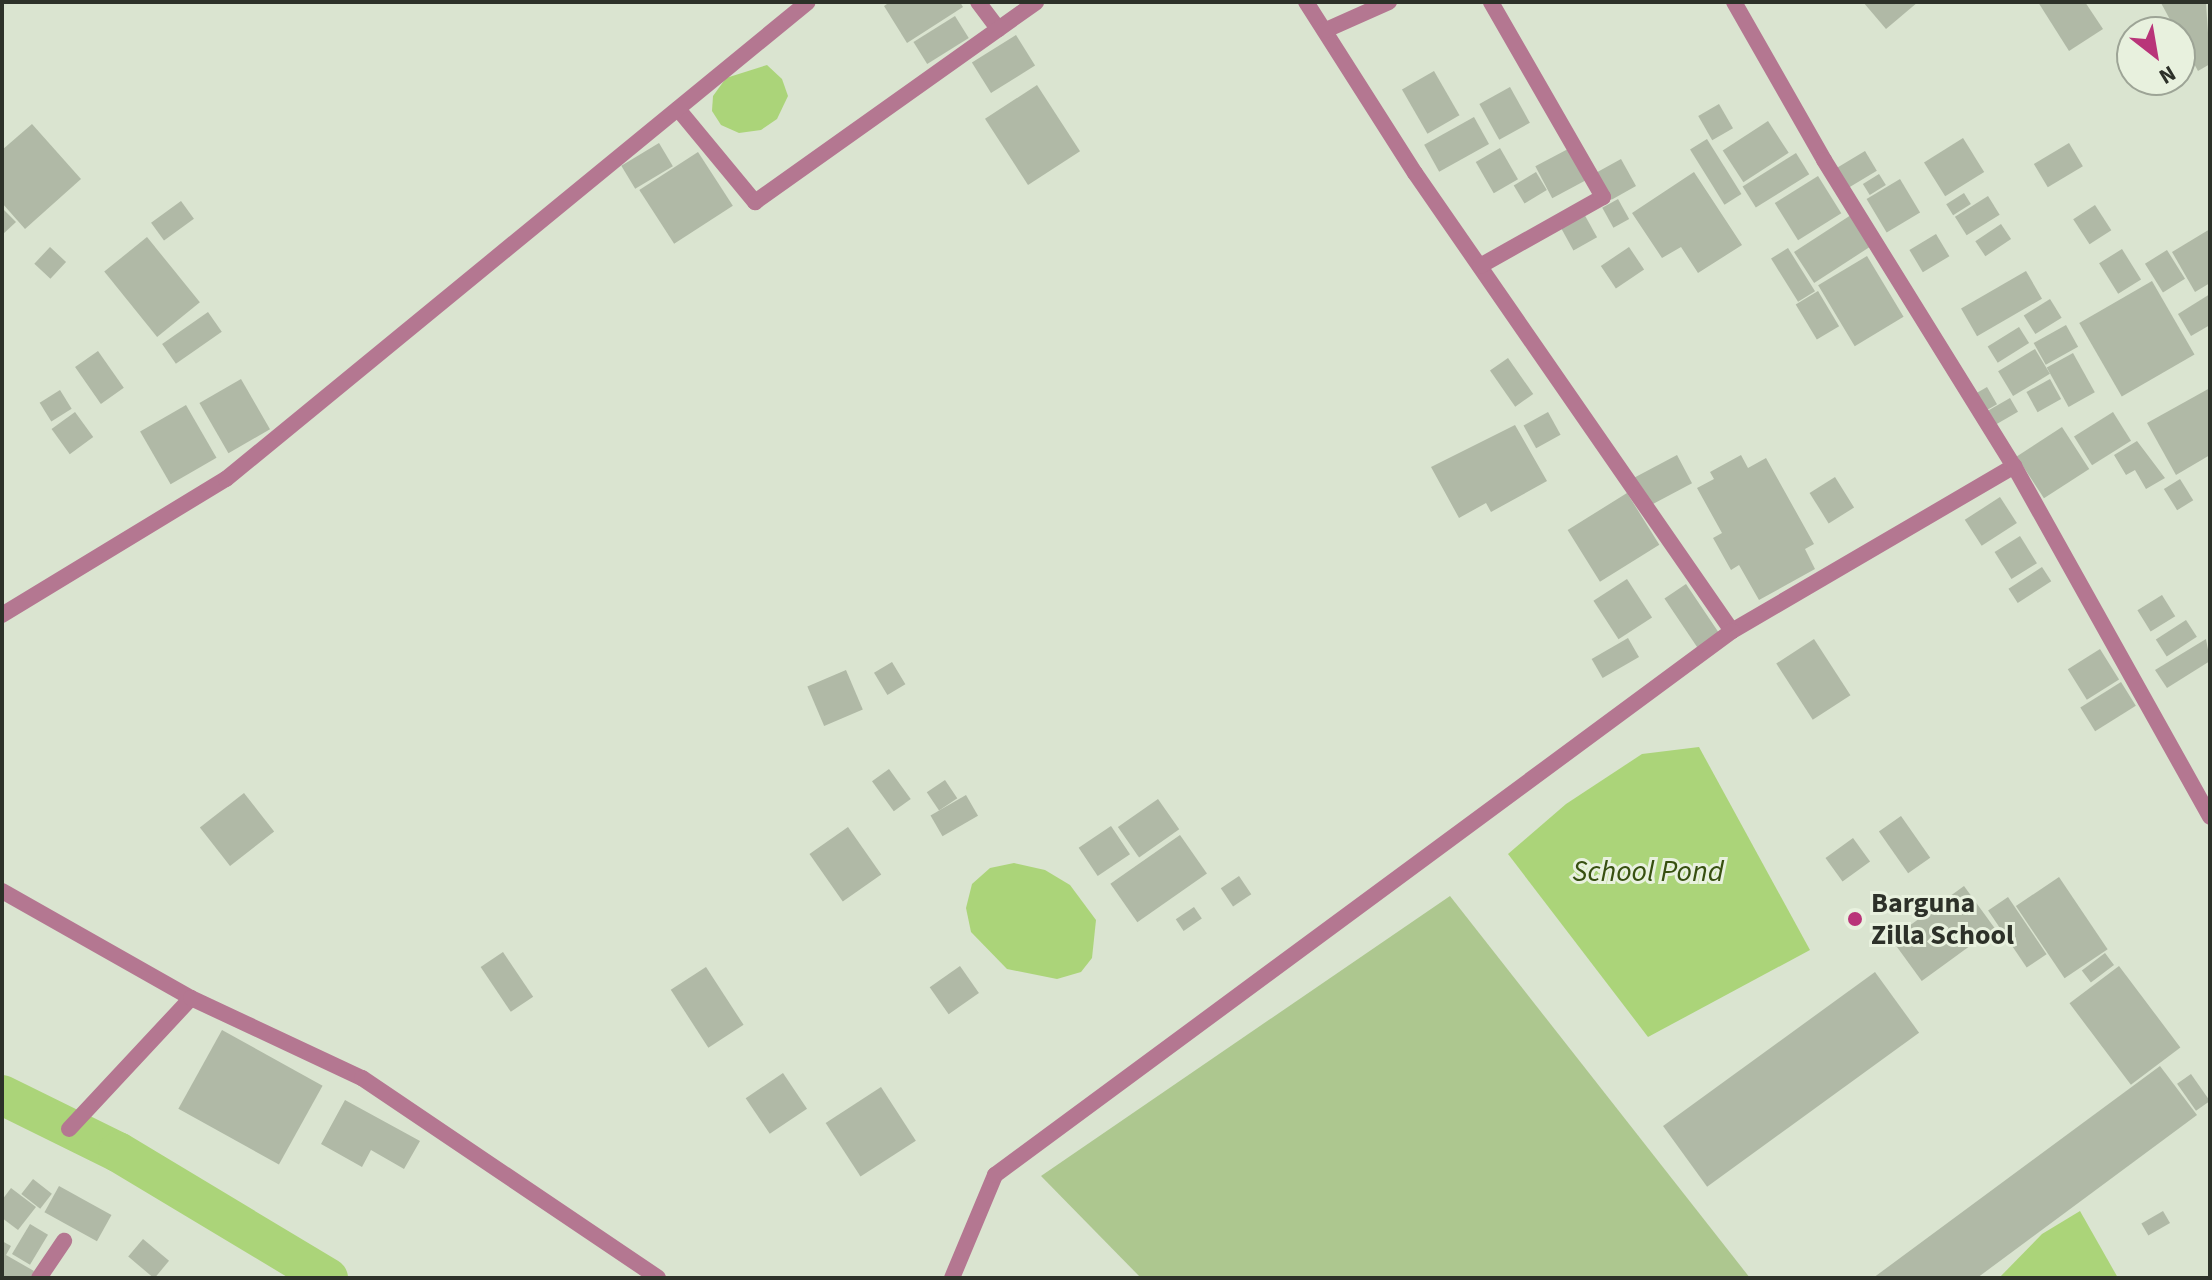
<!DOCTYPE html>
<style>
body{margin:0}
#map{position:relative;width:2212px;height:1280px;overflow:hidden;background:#dae4d0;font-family:"Source Sans 3",sans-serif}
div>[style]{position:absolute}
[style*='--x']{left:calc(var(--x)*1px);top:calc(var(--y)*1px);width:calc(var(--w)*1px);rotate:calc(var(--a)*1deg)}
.green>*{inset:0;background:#adc78f}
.water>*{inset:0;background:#abd479}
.canal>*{height:40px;margin:-20px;padding:0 20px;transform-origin:20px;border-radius:20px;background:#abd479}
.building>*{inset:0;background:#b0b9a6;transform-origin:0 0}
.street>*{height:16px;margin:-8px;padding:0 8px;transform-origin:8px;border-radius:8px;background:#b47791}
.dots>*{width:22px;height:22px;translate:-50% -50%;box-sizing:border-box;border:4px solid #e8f1de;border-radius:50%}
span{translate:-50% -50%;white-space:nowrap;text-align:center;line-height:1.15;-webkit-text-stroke:6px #e8f1de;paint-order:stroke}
.poi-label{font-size:28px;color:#2d3129;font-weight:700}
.left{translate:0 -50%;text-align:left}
.water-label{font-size:30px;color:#375010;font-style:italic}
.frame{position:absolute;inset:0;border:4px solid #2d3129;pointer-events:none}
.north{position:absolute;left:2116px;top:16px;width:80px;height:80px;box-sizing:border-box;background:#e8f1de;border:2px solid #9da496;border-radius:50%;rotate:149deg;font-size:22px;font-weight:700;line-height:32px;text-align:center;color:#2d3129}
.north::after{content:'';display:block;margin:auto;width:28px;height:36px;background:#b93479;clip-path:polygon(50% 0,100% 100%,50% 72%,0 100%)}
</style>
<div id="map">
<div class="green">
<i style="clip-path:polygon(1450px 896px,1750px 1278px,1141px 1278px,1041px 1176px)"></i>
</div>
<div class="water">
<i style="clip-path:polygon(767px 65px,782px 79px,788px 96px,777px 119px,761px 130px,739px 133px,721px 125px,712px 111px,713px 96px,726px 78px)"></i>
<i style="clip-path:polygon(1699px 747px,1810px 950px,1648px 1037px,1508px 854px,1566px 804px,1642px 754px)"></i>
<i style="clip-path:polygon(1014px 863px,1045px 870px,1070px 885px,1096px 920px,1092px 958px,1081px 972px,1057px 979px,1007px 969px,971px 932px,966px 908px,972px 884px,990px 868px)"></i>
<i style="clip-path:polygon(2080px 1211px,2118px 1278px,1999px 1278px,2042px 1234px)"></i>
</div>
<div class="canal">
<i style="--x:2;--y:1095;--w:129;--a:26.2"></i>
<i style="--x:118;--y:1152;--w:245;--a:31"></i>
</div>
<div class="building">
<i style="clip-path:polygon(890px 2px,960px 2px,963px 7px,907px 43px,884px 6px)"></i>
<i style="clip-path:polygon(1863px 2px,1918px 2px,1886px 29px)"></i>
<i style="clip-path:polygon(2038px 2px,2085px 2px,2103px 29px,2069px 51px)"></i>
<i style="clip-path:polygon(2206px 2px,2210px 64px,2198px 71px,2161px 3px)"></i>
<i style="left:955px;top:16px;width:26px;height:49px;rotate:58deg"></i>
<i style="left:1016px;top:35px;width:36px;height:52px;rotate:58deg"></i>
<i style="left:1434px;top:71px;width:51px;height:37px;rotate:60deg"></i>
<i style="left:1037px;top:85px;width:79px;height:62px;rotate:57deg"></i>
<i style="left:1510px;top:87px;width:41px;height:35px;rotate:61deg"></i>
<i style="left:1719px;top:104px;width:28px;height:24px;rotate:60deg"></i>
<i style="left:1474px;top:117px;width:31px;height:57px;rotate:61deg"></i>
<i style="left:1768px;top:121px;width:38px;height:54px;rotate:57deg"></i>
<i style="clip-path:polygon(32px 124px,81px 179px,25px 229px,2px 203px,2px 150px)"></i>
<i style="left:1963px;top:138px;width:40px;height:46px;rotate:58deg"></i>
<i style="left:1707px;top:139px;width:65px;height:20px;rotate:58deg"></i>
<i style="left:659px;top:143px;width:27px;height:44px;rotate:59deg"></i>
<i style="left:2069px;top:143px;width:27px;height:41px;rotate:59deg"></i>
<i style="left:1500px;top:148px;width:36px;height:28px;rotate:60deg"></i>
<i style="left:1568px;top:149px;width:36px;height:37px;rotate:62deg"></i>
<i style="left:1865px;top:151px;width:23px;height:34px;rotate:59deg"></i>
<i style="left:698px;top:152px;width:64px;height:70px;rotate:57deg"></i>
<i style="left:1796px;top:153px;width:25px;height:63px;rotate:58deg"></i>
<i style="left:1621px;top:159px;width:31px;height:28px;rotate:61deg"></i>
<i style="left:1536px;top:172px;width:21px;height:26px;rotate:59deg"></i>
<i style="clip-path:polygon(1694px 172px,1742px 245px,1698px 273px,1681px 247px,1662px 258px,1632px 213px)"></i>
<i style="left:1879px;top:174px;width:13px;height:19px;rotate:58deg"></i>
<i style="left:1818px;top:176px;width:44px;height:51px;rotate:58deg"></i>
<i style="left:1900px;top:179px;width:39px;height:39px;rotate:59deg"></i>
<i style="left:1964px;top:193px;width:13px;height:21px;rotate:58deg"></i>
<i style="left:1988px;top:196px;width:22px;height:39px;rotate:58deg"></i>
<i style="left:1618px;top:199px;width:23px;height:18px;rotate:61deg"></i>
<i style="left:181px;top:201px;width:22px;height:37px;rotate:54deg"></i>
<i style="left:2095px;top:205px;width:30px;height:26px;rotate:57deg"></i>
<i style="clip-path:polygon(2px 208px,16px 222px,2px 235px)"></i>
<i style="left:1583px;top:212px;width:29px;height:27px;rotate:61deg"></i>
<i style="left:1851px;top:215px;width:37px;height:68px;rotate:57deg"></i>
<i style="left:2001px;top:224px;width:18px;height:31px;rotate:56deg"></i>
<i style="clip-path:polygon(2210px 229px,2210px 283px,2195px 292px,2172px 252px)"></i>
<i style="left:1936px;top:234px;width:26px;height:31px;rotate:59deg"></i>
<i style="left:147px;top:237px;width:84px;height:55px;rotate:51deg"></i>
<i style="left:50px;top:247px;width:22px;height:23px;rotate:43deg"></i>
<i style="left:1629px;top:247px;width:27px;height:34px;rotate:56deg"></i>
<i style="left:1788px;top:248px;width:51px;height:20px;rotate:58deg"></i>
<i style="left:2122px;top:249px;width:36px;height:27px;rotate:58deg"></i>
<i style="left:2167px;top:250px;width:34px;height:26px;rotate:58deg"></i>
<i style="left:1867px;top:256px;width:71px;height:57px;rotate:59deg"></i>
<i style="left:2026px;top:271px;width:32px;height:75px;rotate:60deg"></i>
<i style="left:2152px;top:281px;width:85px;height:84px;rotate:60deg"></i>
<i style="left:1818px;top:291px;width:41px;height:26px;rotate:59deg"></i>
<i style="clip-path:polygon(2210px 294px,2210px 325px,2191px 336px,2178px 314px)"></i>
<i style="left:2050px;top:299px;width:22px;height:31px;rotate:58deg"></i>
<i style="left:208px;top:312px;width:24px;height:56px;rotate:55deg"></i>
<i style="left:2066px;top:325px;width:25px;height:37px;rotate:61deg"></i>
<i style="left:2019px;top:327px;width:19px;height:37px;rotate:58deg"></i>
<i style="left:2035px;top:349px;width:29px;height:43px;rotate:59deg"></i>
<i style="left:98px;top:351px;width:45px;height:28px;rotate:55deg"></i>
<i style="left:2073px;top:353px;width:45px;height:30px;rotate:61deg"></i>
<i style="left:1508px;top:358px;width:44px;height:22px;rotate:55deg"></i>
<i style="left:241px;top:379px;width:58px;height:48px;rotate:60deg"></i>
<i style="left:2050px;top:379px;width:23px;height:27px;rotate:61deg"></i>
<i style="left:1987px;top:387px;width:20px;height:17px;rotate:60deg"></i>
<i style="clip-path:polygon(2210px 388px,2210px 455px,2176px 475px,2147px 423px)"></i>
<i style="left:60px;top:390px;width:22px;height:24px;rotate:58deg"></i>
<i style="left:2010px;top:398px;width:16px;height:26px;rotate:60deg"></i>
<i style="left:186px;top:405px;width:61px;height:53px;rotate:60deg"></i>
<i style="left:75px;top:412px;width:31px;height:29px;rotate:54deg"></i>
<i style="left:1548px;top:412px;width:26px;height:28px;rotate:61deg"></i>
<i style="left:2113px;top:412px;width:34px;height:46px;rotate:58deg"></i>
<i style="clip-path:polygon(1515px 425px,1547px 481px,1491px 512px,1486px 503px,1459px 518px,1431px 467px)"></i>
<i style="left:2062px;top:427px;width:50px;height:54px;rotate:57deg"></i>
<i style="clip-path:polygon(2137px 441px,2165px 478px,2146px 489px,2135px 470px,2126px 475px,2114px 455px)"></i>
<i style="left:1677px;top:455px;width:32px;height:48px;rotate:62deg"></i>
<i style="clip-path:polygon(1741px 455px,1748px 468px,1766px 458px,1814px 544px,1805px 549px,1815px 569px,1759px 600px,1739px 565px,1731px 570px,1713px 538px,1722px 533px,1697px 488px,1714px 479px,1710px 472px)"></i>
<i style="left:1835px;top:477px;width:36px;height:30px;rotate:58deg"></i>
<i style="left:2180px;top:479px;width:25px;height:19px;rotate:58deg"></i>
<i style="left:1627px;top:493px;width:61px;height:70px;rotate:58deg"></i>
<i style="left:2000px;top:497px;width:31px;height:42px;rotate:57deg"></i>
<i style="left:2020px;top:536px;width:32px;height:30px;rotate:58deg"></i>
<i style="left:2042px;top:567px;width:17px;height:40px;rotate:57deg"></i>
<i style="left:1627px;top:579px;width:46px;height:40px;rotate:57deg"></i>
<i style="left:1686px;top:584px;width:62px;height:26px;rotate:56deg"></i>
<i style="left:2162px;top:595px;width:25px;height:29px;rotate:58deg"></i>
<i style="left:2186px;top:620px;width:20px;height:36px;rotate:57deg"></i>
<i style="left:1628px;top:638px;width:22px;height:42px;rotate:60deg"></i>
<i style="left:1814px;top:639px;width:67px;height:45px;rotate:57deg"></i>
<i style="clip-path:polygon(2206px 639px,2210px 661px,2167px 688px,2155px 670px)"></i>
<i style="left:2100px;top:649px;width:36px;height:38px;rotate:58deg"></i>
<i style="left:892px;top:662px;width:26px;height:21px;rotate:59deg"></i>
<i style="left:846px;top:670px;width:43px;height:42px;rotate:67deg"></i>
<i style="left:2121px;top:682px;width:28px;height:48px;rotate:58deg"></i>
<i style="left:889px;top:769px;width:37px;height:21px;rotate:54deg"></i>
<i style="left:945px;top:780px;width:22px;height:22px;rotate:56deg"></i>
<i style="left:244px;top:793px;width:49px;height:56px;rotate:52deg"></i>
<i style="left:966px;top:795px;width:24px;height:41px;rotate:60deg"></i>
<i style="left:1158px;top:799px;width:37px;height:49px;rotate:55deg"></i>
<i style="left:1901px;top:816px;width:51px;height:27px;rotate:55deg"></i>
<i style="left:1111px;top:826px;width:34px;height:39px;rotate:56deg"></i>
<i style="left:848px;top:827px;width:58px;height:47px;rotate:55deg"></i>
<i style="left:1180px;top:835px;width:47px;height:85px;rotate:55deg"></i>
<i style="left:1853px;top:838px;width:29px;height:34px;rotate:54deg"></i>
<i style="left:1239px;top:876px;width:22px;height:22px;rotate:56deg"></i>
<i style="left:2059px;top:877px;width:87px;height:52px;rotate:56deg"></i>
<i style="left:1964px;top:886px;width:52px;height:90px;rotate:54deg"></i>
<i style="left:2008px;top:897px;width:69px;height:24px;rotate:56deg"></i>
<i style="left:1194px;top:907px;width:14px;height:22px;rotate:56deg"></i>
<i style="left:503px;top:952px;width:54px;height:27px;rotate:56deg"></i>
<i style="left:2105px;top:953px;width:15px;height:29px;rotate:53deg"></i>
<i style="left:960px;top:966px;width:33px;height:37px;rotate:55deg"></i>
<i style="left:2119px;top:966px;width:102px;height:62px;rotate:53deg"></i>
<i style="left:706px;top:967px;width:69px;height:42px;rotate:57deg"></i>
<i style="left:1875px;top:972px;width:75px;height:262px;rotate:54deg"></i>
<i style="left:222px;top:1030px;width:115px;height:90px;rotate:29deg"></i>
<i style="clip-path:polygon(2160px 1066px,2197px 1115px,1977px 1278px,1873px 1278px)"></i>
<i style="left:783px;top:1073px;width:43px;height:45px;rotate:56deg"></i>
<i style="left:2191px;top:1074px;width:33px;height:17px;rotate:55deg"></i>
<i style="left:881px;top:1087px;width:64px;height:66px;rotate:57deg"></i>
<i style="clip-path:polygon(345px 1100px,420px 1141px,404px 1169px,371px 1150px,362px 1167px,321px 1144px)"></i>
<i style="left:33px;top:1179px;width:24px;height:19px;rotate:38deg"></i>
<i style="left:59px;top:1186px;width:60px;height:30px;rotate:29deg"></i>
<i style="clip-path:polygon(11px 1188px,36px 1207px,18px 1230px,2px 1218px,2px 1200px)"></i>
<i style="left:2163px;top:1211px;width:14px;height:25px;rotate:60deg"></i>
<i style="left:30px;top:1224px;width:21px;height:35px;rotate:31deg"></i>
<i style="left:143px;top:1239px;width:34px;height:23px;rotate:40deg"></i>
<i style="clip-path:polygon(2px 1241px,11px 1246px,6px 1255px,34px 1271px,30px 1278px,2px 1278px)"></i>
</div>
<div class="street">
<i style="--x:978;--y:2;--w:34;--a:53"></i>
<i style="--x:1306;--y:2;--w:203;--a:57.5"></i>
<i style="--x:1415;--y:173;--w:557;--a:55.31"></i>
<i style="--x:1732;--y:631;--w:327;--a:-30.3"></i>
<i style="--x:1734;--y:2;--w:182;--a:60.3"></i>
<i style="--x:1824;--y:160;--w:360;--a:58.2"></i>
<i style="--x:2014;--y:466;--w:402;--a:60.8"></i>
<i style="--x:1326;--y:30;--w:69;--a:-24"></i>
<i style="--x:678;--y:109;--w:121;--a:50.4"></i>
<i style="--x:755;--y:202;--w:345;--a:-35.4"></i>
<i style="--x:1480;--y:266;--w:141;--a:-29.3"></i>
<i style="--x:1603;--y:197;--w:225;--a:-119.9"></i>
<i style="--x:2;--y:615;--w:262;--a:-31.3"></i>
<i style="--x:226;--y:479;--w:752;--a:-39.34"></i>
<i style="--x:2;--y:891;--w:217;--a:29.5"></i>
<i style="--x:69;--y:1129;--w:179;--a:-47"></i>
<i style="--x:191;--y:998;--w:189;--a:25.1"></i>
<i style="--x:362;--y:1078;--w:357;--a:34"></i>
<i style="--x:39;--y:1278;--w:45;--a:-56"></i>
<i style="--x:952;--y:1278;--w:112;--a:-67.3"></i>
<i style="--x:995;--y:1175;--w:916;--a:-36.43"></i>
</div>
<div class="dots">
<i style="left:1855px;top:919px;background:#b93479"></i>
</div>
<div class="poi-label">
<span class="left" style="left:1871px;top:919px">Barguna<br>Zilla School</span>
</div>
<div class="water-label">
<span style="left:1648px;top:872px">School Pond</span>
</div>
<div class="frame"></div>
<div class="north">N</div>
</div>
